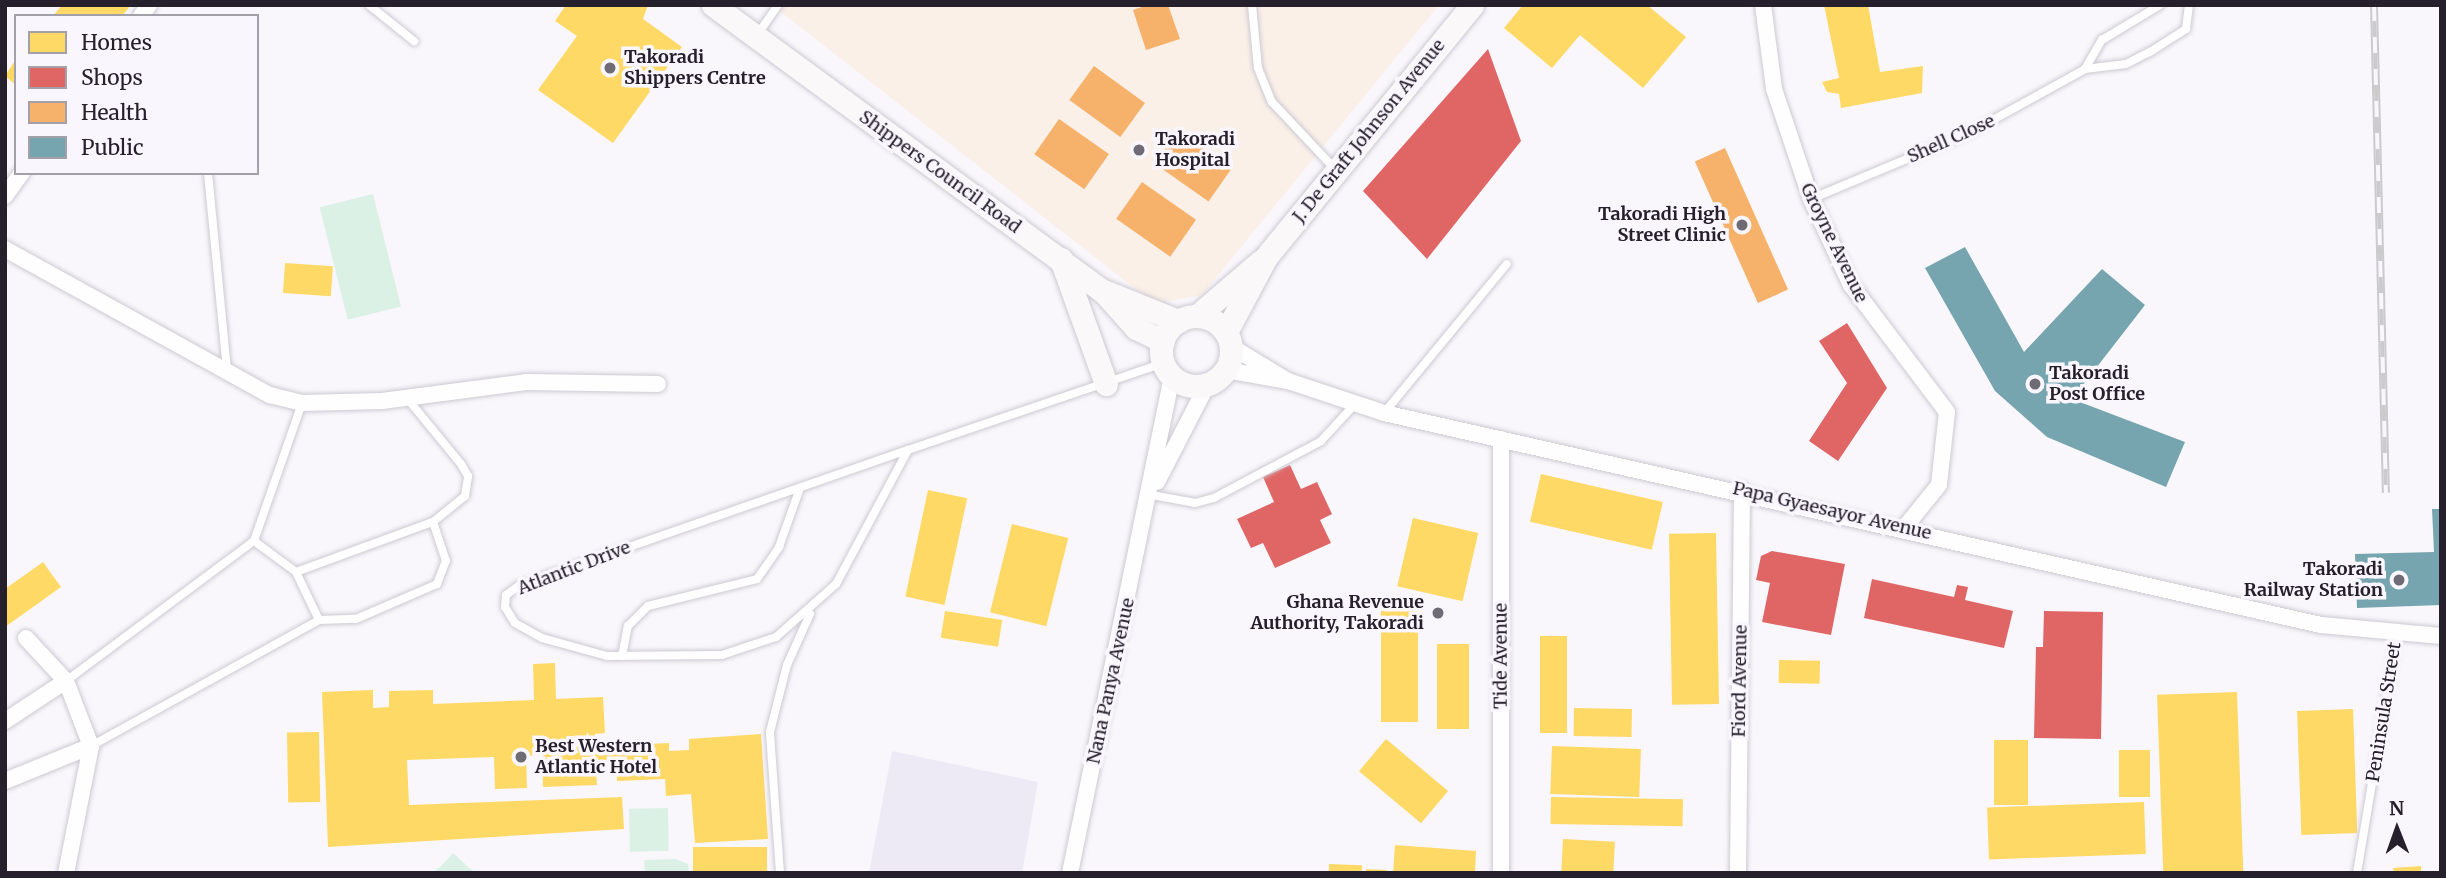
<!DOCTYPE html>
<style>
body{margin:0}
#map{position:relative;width:2446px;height:878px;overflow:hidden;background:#f9f7fc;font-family:Merriweather,serif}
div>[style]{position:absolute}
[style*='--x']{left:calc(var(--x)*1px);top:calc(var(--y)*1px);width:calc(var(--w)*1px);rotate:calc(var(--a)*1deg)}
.built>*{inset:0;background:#eeeaf5}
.medical>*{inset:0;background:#faf0e8}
.green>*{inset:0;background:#dbf1e5;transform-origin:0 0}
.homes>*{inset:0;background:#ffd966;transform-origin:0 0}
.shops>*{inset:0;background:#e06666}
.health>*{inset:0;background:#f6b26b;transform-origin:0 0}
.public>*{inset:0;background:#76a5af}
.roads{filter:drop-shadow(0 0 2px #cdc9d2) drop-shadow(0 0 2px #cdc9d2)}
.lane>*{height:8px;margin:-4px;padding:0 4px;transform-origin:4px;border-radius:4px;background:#fefeff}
.street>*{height:16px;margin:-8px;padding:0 8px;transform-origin:8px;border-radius:8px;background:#fefeff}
.secondary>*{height:23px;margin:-11.5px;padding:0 11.5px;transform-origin:11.5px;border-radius:11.5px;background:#faf8f8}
.secondary>.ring{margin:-11.5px;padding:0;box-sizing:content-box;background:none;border:23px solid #faf8f8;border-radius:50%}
.rail>*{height:8px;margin-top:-4px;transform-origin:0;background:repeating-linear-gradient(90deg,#f9f6fd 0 16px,#cbcacc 0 32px);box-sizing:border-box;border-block:2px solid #cbcacc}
.dots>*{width:19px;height:19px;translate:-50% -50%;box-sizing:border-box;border:4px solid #f9f6fd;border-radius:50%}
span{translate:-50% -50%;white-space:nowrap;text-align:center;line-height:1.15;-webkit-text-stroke:7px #f9f6fd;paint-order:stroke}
.poi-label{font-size:18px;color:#25202c;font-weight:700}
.left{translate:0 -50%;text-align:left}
.right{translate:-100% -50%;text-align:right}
.street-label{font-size:18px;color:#25202c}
.frame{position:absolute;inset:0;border:7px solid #25202c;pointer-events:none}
.legend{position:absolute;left:14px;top:14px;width:245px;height:161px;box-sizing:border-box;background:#f9f6fd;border:2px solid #a4a0a9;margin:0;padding:9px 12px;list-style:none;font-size:21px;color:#25202c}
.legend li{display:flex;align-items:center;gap:14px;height:35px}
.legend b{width:35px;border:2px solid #a4a0a9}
.north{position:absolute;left:2362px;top:794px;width:70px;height:70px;-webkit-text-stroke:5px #f9f6fd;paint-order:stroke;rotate:359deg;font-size:19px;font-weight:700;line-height:28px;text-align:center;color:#25202c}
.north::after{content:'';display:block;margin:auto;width:24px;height:32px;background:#25202c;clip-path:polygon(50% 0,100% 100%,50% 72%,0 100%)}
</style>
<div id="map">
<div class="built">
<i style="clip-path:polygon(892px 751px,1038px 782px,1022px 873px,869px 873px)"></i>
</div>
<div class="medical">
<i style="clip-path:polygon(772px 5px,1439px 5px,1202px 295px,1155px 304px)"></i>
</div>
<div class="green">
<i style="left:373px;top:194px;width:116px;height:55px;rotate:76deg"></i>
<i style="left:668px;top:808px;width:43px;height:39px;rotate:89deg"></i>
<i style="clip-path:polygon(453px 853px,473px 871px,432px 873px,441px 866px)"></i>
<i style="clip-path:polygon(676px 859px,688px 864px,689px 873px,645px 873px,644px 860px)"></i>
</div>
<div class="homes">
<i style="clip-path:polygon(62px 5px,131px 5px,122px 16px,53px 16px)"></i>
<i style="clip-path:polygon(566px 5px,648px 5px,643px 19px,682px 47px,613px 143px,538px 90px,577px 36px,555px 21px)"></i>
<i style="clip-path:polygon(1523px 5px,1647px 5px,1686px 37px,1643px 88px,1580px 35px,1552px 68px,1504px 28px)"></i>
<i style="clip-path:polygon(1824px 5px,1868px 5px,1880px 72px,1923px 66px,1922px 93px,1841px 108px,1839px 94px,1827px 92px,1822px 82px,1839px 78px)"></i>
<i style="clip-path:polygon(16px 59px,16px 85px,5px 76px)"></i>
<i style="left:285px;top:263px;width:48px;height:30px;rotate:4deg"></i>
<i style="left:1541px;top:474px;width:125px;height:49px;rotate:13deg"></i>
<i style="left:928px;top:490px;width:40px;height:109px;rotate:12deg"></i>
<i style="left:1413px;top:518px;width:67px;height:70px;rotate:13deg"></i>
<i style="left:1012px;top:524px;width:58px;height:91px;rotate:14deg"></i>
<i style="left:1716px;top:533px;width:171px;height:47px;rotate:89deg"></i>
<i style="clip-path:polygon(43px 562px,61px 587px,5px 627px,5px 589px)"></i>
<i style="left:945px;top:611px;width:58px;height:27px;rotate:9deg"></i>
<i style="left:1381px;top:611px;width:37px;height:111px"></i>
<i style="left:1540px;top:636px;width:27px;height:97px"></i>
<i style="left:1437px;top:644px;width:32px;height:85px"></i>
<i style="left:1779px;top:660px;width:41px;height:23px;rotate:1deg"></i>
<i style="clip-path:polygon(555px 663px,556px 699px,603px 697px,605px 733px,595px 734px,595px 746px,669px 743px,669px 751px,689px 750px,689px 739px,761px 734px,768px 839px,695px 843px,691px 794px,666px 796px,665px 779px,617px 781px,617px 767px,596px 767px,597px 785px,543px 787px,542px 755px,526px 756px,527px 788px,495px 789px,494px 757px,407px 760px,409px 805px,622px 797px,624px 829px,328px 847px,322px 692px,373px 690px,373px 708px,389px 707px,389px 691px,433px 690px,433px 704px,534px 700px,533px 664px)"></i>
<i style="left:2237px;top:692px;width:181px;height:80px;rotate:88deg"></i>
<i style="left:1574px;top:708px;width:58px;height:28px;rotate:1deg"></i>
<i style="left:2353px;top:709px;width:124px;height:56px;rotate:88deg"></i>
<i style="left:319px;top:732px;width:70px;height:32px;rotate:89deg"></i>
<i style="left:1386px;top:739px;width:81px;height:42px;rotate:40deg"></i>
<i style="left:1994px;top:740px;width:34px;height:65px"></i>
<i style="left:1552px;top:746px;width:89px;height:48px;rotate:2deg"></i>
<i style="left:2119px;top:750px;width:31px;height:47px"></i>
<i style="left:1551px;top:797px;width:132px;height:27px;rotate:1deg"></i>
<i style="left:2144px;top:802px;width:52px;height:157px;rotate:88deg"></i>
<i style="left:1563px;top:839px;width:52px;height:34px;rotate:3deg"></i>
<i style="clip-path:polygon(1395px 845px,1476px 851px,1475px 873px,1393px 873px)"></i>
<i style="left:693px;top:847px;width:74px;height:26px"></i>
<i style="left:1329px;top:864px;width:33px;height:9px;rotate:2deg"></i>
<i style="clip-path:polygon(2421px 866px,2421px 873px,2394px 873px,2393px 868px)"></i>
<i style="clip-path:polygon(1366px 869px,1387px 870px,1387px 873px,1366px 873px)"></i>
</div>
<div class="shops">
<i style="clip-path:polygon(1488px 49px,1521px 141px,1427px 259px,1363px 191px)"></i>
<i style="clip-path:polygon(1847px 323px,1887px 388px,1838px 461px,1809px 441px,1847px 383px,1819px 341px)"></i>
<i style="clip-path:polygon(1290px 465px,1301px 489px,1317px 482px,1332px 514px,1320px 520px,1331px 543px,1275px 568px,1263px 543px,1251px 548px,1237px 519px,1274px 502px,1263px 477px)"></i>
<i style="clip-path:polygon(1772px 551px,1845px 564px,1831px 635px,1762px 622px,1770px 583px,1756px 580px,1761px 556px)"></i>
<i style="clip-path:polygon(1872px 579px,1954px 597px,1957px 585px,1968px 587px,1965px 600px,2013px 611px,2004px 648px,1864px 618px)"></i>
<i style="clip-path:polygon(2044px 611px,2103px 612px,2101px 739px,2034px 738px,2036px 647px,2043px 647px)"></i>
</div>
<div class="health">
<i style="clip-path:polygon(1148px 5px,1168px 5px,1180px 39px,1146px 50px,1133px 10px)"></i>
<i style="left:1094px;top:66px;width:63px;height:42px;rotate:36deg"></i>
<i style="left:1059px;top:119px;width:61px;height:43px;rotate:35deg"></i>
<i style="left:1178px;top:130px;width:66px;height:41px;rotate:35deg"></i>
<i style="left:1725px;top:148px;width:155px;height:33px;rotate:66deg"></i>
<i style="left:1142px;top:182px;width:66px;height:45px;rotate:35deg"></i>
</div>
<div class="public">
<i style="clip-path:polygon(1965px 247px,2024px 352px,2102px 269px,2145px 305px,2072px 399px,2185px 442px,2166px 487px,2047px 437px,1995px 391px,1925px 268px)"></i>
<i style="clip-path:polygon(2432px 509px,2441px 509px,2441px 605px,2357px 608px,2355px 554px,2434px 552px)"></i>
</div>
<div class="roads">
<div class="lane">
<i style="--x:369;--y:5;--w:58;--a:38.7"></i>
<i style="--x:1252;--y:5;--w:63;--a:84.6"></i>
<i style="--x:1258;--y:68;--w:37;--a:68"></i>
<i style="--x:1272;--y:102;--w:92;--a:46.8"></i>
<i style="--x:757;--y:35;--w:37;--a:-55"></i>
<i style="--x:2085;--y:69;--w:34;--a:-60"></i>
<i style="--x:2102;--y:40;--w:68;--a:-31.1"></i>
<i style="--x:208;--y:173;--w:199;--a:84.5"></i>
<i style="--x:1811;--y:199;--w:173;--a:-22.7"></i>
<i style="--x:1971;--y:132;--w:130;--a:-28.9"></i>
<i style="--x:2085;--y:69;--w:41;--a:-7"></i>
<i style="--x:2126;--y:64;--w:27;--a:-27"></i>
<i style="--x:2150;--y:52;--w:43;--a:-32.6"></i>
<i style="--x:2186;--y:29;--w:24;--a:-83"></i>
<i style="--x:1384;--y:413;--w:193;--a:-50.5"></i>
<i style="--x:908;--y:450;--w:152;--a:118.2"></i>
<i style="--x:836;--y:584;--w:80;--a:138.5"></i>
<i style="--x:776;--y:637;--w:57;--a:161.6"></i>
<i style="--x:722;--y:655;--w:115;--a:179.5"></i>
<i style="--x:607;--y:656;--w:67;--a:-164.5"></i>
<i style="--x:542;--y:638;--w:31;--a:-151"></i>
<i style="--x:515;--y:623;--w:19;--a:-122"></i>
<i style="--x:505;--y:607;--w:12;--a:-85"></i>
<i style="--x:506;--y:595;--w:17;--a:-36"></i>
<i style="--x:520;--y:585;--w:411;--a:-19.2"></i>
<i style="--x:908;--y:450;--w:269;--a:-18.8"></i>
<i style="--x:1152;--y:495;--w:44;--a:10.5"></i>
<i style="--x:1195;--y:503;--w:20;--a:-15"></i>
<i style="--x:1214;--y:498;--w:121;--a:-28"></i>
<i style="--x:1321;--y:441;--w:52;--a:-47.4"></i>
<i style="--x:254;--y:541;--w:52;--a:36.4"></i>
<i style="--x:296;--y:572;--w:53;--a:64.4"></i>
<i style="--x:296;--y:572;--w:146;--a:-20.1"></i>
<i style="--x:433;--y:522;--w:41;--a:-39.1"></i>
<i style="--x:465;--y:496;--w:20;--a:-81"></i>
<i style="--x:468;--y:476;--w:14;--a:-120"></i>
<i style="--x:461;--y:464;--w:87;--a:-129.4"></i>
<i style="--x:622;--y:656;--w:31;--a:-79"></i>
<i style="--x:628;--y:626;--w:28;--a:-45"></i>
<i style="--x:648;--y:606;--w:112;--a:-13.9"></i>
<i style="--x:757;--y:579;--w:39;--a:-55"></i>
<i style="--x:779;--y:547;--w:63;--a:-70.4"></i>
<i style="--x:66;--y:681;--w:234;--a:-36.7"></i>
<i style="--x:254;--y:541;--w:146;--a:-70.8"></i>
<i style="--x:91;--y:746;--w:260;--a:-28.9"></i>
<i style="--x:319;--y:620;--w:37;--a:-2"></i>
<i style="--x:356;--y:619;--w:88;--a:-23.4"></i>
<i style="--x:437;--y:584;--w:25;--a:-69"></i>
<i style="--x:446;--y:561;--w:41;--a:-108.4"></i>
<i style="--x:780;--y:873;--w:141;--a:-94.1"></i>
<i style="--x:770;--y:732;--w:69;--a:-75.8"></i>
<i style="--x:787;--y:665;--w:56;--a:-65.7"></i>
<i style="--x:2357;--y:873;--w:243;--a:-80.5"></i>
</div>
<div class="street">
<i style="--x:1763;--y:5;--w:85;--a:82.5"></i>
<i style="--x:1774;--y:89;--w:116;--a:71.4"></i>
<i style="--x:1811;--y:199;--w:95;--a:65.1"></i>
<i style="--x:1851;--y:285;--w:159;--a:52.9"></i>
<i style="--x:1947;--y:412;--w:73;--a:96.3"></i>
<i style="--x:1939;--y:485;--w:55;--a:129.1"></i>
<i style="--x:141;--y:16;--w:14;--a:-54"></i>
<i style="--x:5;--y:196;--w:29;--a:-54"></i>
<i style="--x:5;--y:249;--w:303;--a:28.9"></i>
<i style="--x:270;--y:395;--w:33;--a:14"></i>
<i style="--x:302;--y:403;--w:80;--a:-1.4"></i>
<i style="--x:382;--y:401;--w:145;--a:-7.5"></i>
<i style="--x:526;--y:382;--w:132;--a:0.9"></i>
<i style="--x:1232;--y:347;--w:66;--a:31.3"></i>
<i style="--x:1226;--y:370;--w:63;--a:10.1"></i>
<i style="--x:1288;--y:381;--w:101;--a:18.4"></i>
<i style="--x:1384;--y:413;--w:961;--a:12.75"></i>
<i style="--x:2321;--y:625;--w:121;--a:5.2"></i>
<i style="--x:1157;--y:482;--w:111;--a:-62.7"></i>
<i style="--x:26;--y:638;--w:59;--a:47.1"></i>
<i style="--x:66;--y:681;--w:70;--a:69"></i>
<i style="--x:91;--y:746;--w:129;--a:101.1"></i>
<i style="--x:5;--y:721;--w:73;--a:-33.3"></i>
<i style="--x:5;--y:781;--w:93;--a:-22.1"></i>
<i style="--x:1070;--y:873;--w:507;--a:-78.4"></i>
<i style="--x:1501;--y:873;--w:434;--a:-90"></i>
<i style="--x:1738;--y:873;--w:383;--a:-89.4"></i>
</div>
<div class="secondary">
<i style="--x:713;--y:5;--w:484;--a:36.3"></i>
<i style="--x:1103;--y:291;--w:50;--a:48.3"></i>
<i style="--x:1136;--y:328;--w:30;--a:26"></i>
<i style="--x:1061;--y:259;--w:133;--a:70.2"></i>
<i style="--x:1106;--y:292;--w:78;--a:21.9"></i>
<i style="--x:1197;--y:316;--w:84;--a:-40.7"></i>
<i class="ring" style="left:1161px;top:316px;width:47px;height:47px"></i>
<i style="--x:1226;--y:332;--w:85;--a:-61.9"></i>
<i style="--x:1266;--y:257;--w:325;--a:-50.7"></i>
</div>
</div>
<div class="rail">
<i style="--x:2374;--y:5;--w:488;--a:88.6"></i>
</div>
<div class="dots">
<i style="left:610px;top:68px;background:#6f6b75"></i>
<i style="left:1139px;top:150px;background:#6f6b75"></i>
<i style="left:1742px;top:225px;background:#6f6b75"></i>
<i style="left:2035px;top:384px;background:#6f6b75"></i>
<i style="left:2399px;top:580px;background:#6f6b75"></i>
<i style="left:1438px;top:613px;background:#6f6b75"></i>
<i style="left:521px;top:757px;background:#6f6b75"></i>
</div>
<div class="poi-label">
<span class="left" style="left:624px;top:68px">Takoradi<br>Shippers Centre</span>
<span class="left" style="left:1155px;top:150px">Takoradi<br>Hospital</span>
<span class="right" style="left:1726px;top:225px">Takoradi High<br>Street Clinic</span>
<span class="left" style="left:2049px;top:384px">Takoradi<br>Post Office</span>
<span class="right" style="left:2383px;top:580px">Takoradi<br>Railway Station</span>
<span class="right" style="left:1424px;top:613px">Ghana Revenue<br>Authority, Takoradi</span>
<span class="left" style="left:535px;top:757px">Best Western<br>Atlantic Hotel</span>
</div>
<div class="street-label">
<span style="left:1369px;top:131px;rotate:-51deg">J. De Graft Johnson Avenue</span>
<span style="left:1951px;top:139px;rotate:-24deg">Shell Close</span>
<span style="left:940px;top:172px;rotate:36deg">Shippers Council Road</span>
<span style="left:1834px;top:243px;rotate:64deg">Groyne Avenue</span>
<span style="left:1832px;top:511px;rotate:13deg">Papa Gyaesayor Avenue</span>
<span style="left:574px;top:568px;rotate:-21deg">Atlantic Drive</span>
<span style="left:1501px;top:656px;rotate:-90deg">Tide Avenue</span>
<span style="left:1111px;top:681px;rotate:-78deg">Nana Panya Avenue</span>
<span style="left:1740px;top:681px;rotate:-89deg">Fiord Avenue</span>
<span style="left:2384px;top:712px;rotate:-81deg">Peninsula Street</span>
</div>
<div class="frame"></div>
<ul class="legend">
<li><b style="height:19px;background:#ffd966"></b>Homes</li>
<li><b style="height:19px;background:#e06666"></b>Shops</li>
<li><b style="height:19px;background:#f6b26b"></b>Health</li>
<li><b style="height:19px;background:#76a5af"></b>Public</li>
</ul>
<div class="north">N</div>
</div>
